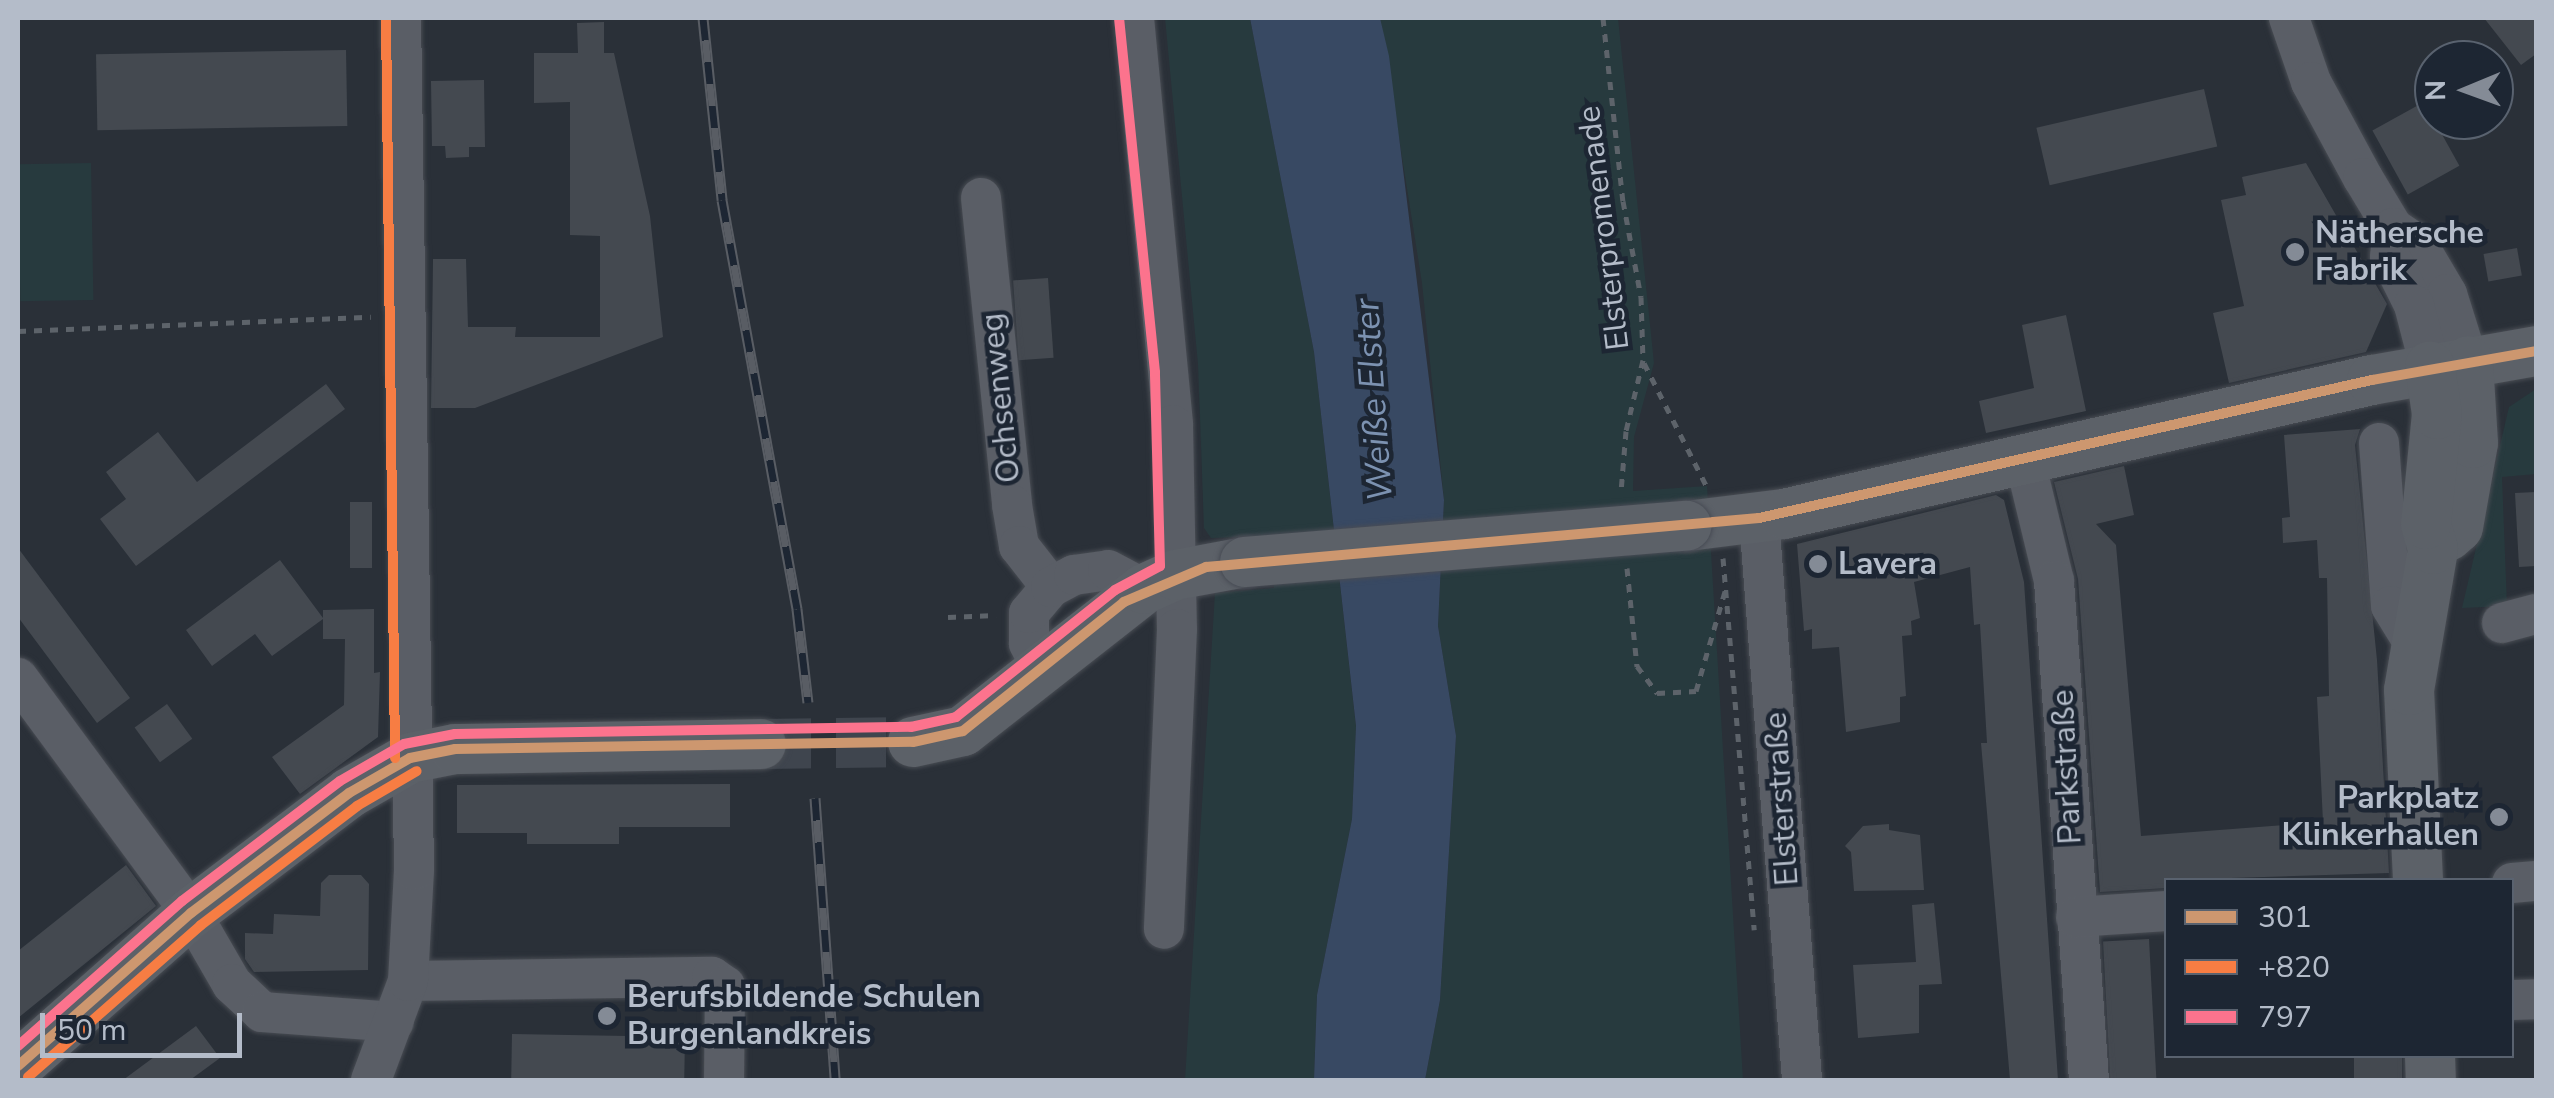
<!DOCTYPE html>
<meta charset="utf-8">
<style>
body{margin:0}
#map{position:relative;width:2554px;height:1098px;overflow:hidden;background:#2a3038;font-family:"Nunito Sans",sans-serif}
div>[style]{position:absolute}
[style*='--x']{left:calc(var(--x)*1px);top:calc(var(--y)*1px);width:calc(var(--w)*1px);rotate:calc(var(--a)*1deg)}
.green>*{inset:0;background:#273a3e;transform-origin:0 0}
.water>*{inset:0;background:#384963}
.building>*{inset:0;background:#444950;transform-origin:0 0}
.major-tunnel>*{height:50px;margin-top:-25px;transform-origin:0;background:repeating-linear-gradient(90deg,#3f454e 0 50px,transparent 0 75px)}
.path>*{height:5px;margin-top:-2.5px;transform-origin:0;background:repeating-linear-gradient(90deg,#5d636a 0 8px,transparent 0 16px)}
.roads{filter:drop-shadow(0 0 2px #484c53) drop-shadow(0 0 2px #484c53)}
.minor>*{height:40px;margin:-20px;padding:0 20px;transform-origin:20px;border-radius:20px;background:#5a5e66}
.major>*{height:50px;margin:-25px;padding:0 25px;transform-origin:25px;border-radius:25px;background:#5c6168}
.rail>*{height:11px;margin-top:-5.5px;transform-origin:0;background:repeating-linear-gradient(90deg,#1d2633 0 22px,#595d64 0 44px);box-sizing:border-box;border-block:2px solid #595d64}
.bridges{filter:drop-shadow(0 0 2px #484c55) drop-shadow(0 0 2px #484c55)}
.major-bridge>*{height:50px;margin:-25px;padding:0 25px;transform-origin:25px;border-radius:25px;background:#5c6168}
.bus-1>*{height:10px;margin:-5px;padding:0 5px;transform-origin:5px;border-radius:5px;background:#cd976f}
.bus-2>*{height:10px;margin:-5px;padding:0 5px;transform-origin:5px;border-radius:5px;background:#f77d43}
.bus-3>*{height:10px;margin:-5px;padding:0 5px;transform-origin:5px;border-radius:5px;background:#fc738d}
.dots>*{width:28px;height:28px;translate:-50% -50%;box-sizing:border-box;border:5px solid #1d2633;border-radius:50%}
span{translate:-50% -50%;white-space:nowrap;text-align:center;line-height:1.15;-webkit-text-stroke:9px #1d2633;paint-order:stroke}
.street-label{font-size:32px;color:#b4bcc9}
.poi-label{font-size:32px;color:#b4bcc9;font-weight:700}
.left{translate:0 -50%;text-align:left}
.right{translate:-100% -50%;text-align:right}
.water-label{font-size:35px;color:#7c92b1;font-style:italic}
.frame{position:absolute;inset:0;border:20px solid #b4bcc9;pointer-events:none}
.legend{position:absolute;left:2164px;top:878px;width:350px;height:180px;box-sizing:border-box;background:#1d2633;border:2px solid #59626f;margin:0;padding:12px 18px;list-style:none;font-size:30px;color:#b4bcc9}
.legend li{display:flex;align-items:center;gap:20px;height:50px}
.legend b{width:50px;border:2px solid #59626f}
.north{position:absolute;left:2414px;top:40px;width:100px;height:100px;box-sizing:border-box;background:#1d2633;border:2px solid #59626f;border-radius:50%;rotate:269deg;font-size:28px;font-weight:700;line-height:40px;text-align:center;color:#b4bcc9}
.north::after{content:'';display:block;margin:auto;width:35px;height:45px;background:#848b96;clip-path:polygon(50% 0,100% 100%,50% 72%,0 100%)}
.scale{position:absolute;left:40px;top:1013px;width:202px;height:45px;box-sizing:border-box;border:5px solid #b4bcc9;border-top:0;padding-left:12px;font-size:30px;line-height:35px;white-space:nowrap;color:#b4bcc9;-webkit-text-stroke:8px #1d2633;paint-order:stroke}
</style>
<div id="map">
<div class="green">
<i style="clip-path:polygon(1165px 18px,1250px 18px,1314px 352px,1356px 727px,1352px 819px,1317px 995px,1314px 1080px,1185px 1080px,1215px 593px,1274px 588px,1269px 536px,1211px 538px,1204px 528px,1198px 364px)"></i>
<i style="clip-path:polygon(1380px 18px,1618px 18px,1654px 363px,1634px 437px,1633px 491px,1707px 486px,1743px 1080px,1425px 1080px,1440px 1000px,1456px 736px,1438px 626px,1444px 500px,1422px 283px)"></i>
<i style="left:91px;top:163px;width:137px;height:73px;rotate:89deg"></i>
<i style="clip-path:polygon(2536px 389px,2536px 474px,2502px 477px,2507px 606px,2462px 608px,2509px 407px)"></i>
</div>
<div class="water">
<i style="clip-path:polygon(1250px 18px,1380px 18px,1389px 56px,1444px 500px,1438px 626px,1456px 736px,1440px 1000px,1425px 1080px,1314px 1080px,1317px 995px,1352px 819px,1356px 726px,1314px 352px)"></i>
</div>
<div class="building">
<i style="clip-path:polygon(2484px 18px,2536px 18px,2536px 54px,2521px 65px)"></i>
<i style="clip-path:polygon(604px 22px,604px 53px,614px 53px,650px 216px,663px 337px,475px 408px,431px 408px,433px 259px,466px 259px,468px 327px,516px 327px,515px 337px,600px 337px,600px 236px,570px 235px,570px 102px,534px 103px,534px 53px,578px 53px,577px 23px)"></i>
<i style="left:346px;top:50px;width:76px;height:250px;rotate:89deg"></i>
<i style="clip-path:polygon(484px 80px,485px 147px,469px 147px,469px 157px,446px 158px,445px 146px,432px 146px,431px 81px)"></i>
<i style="left:2204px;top:89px;width:59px;height:172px;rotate:77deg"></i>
<i style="left:2424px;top:102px;width:73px;height:59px;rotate:61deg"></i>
<i style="clip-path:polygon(2306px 163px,2387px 304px,2366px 352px,2229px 383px,2213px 313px,2244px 306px,2221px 200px,2246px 195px,2242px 177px)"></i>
<i style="left:2517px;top:248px;width:28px;height:34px;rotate:80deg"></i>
<i style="left:1048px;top:278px;width:80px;height:35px;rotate:86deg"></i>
<i style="clip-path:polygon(2066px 315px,2086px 411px,1986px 433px,1979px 401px,2034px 388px,2022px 325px)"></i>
<i style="clip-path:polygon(326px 384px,345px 409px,136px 566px,100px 519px,126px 499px,106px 472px,158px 432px,197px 482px)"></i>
<i style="clip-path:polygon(2360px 429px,2355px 445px,2377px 660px,2389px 873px,2166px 880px,2166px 888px,2100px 892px,2078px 579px,2054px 482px,2124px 466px,2134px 515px,2096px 524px,2116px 545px,2141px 836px,2323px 822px,2317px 697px,2329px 696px,2327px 578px,2319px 578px,2317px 540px,2283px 543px,2282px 518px,2290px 517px,2284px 435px)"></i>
<i style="clip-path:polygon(2536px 492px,2536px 566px,2519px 567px,2515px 493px)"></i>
<i style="clip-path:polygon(1996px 495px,2004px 500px,2024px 582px,2058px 1080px,2010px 1080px,1981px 743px,1987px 743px,1980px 624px,1974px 625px,1970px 567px,1914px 582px,1920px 618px,1911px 621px,1912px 635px,1902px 636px,1906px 696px,1900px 697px,1900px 722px,1846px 732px,1839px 647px,1812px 649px,1812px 629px,1804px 631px,1797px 544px)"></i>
<i style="left:350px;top:502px;width:22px;height:66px"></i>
<i style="clip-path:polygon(18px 548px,130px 698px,97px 723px,18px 617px)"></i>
<i style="clip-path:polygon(280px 560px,323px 618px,323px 610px,374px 609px,374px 673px,380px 672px,378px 737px,300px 794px,272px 757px,344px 705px,345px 639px,323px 639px,323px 619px,272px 656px,255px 634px,212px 666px,186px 630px)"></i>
<i style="left:167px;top:704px;width:43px;height:40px;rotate:54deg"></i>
<i style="clip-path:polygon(730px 784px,730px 827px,619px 827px,619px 844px,527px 844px,527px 833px,457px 833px,457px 785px)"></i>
<i style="clip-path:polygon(1889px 824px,1889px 830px,1920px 835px,1924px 890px,1854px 891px,1851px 852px,1845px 846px,1863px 826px)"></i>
<i style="clip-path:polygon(126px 865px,156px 906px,18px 1018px,18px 951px)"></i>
<i style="clip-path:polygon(329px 875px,361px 875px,369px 884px,368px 970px,254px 972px,245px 959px,245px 933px,273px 934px,274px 914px,320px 916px,321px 883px)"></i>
<i style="clip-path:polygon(1934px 903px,1942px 984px,1919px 985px,1919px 1033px,1858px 1038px,1853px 965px,1916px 962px,1912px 905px)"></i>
<i style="left:2149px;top:939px;width:141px;height:46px;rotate:87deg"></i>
<i style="clip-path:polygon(196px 1026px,220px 1058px,190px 1080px,123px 1080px)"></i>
<i style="left:512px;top:1034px;width:173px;height:46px;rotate:1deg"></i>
<i style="left:2354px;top:1056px;width:48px;height:24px"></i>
</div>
<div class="major-tunnel">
<i style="--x:761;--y:744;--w:152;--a:-0.8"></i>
</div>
<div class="path">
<i style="--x:1603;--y:18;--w:184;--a:83.8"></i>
<i style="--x:1623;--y:201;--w:98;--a:79.4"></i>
<i style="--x:1641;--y:297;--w:63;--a:88.2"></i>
<i style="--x:1643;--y:360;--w:73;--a:103.5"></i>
<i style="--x:1626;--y:431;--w:61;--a:94.7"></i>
<i style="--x:18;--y:331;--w:353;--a:-2.3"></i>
<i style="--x:1644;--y:363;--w:139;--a:63.1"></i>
<i style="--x:1723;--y:558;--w:373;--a:85.2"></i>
<i style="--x:1627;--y:568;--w:99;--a:84.2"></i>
<i style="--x:1637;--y:666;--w:34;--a:53"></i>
<i style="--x:1657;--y:693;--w:39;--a:-3"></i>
<i style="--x:1696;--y:691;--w:104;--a:-73.8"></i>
<i style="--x:948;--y:617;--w:48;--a:-2.4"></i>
</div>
<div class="roads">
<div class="minor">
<i style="--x:1134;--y:18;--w:409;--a:84.5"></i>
<i style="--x:1173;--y:425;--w:204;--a:88.9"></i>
<i style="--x:1177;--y:629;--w:300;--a:92.5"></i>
<i style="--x:2289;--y:18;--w:68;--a:71"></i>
<i style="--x:2311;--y:82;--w:109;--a:61.6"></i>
<i style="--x:2363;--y:178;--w:58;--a:59"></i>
<i style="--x:2393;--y:228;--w:30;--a:34"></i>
<i style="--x:2418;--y:245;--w:57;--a:59.4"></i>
<i style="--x:2447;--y:294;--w:70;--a:72.6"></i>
<i style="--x:981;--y:198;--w:309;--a:84.2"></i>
<i style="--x:1012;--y:505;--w:42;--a:80.3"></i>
<i style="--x:1019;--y:546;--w:52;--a:52"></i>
<i style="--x:2393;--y:228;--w:29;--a:96"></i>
<i style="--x:2390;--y:257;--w:54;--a:63.4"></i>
<i style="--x:2414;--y:305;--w:64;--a:75.5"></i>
<i style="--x:2379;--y:443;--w:163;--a:85.8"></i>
<i style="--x:2391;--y:606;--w:46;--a:58.4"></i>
<i style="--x:2024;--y:457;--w:128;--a:76.4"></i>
<i style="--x:2054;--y:581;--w:500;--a:85.99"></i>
<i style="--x:1759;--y:518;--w:564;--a:85.62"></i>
<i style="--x:2502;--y:623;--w:35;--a:-15"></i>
<i style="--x:1042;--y:669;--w:29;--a:-117"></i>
<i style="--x:1029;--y:643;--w:30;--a:-90"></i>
<i style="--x:1029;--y:613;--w:34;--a:-50"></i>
<i style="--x:1051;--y:587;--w:26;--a:-28"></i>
<i style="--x:1074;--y:575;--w:34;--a:-8"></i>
<i style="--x:1108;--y:570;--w:41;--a:27.8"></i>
<i style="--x:18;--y:678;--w:292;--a:53.6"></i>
<i style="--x:191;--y:913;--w:82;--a:60"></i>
<i style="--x:232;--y:984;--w:41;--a:43"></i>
<i style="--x:262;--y:1012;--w:132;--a:4.3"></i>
<i style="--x:2512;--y:883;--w:24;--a:-5"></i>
<i style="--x:2076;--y:917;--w:90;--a:-3.8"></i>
<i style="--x:408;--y:981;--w:304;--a:-0.8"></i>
<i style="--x:712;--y:977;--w:16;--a:35"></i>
<i style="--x:725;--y:986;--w:94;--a:90.6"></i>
<i style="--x:2512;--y:1000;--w:24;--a:-2"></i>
<i style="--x:371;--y:1080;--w:106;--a:-69.5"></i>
<i style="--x:408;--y:981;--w:111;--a:-86.9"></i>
<i style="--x:414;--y:870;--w:852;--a:-90.87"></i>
</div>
<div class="major">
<i style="--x:1687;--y:526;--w:98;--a:-7.1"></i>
<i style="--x:1784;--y:514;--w:603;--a:-12.84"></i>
<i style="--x:2372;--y:380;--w:167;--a:-10"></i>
<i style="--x:2448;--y:536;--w:13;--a:-42"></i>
<i style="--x:2458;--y:527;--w:85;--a:-79.9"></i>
<i style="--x:2473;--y:443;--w:82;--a:-93.5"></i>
<i style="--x:913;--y:742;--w:51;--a:-12.4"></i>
<i style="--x:963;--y:731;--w:230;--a:-38.1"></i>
<i style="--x:1144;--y:589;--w:34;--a:-24"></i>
<i style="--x:1175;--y:575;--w:71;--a:-10.5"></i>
<i style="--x:2418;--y:880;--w:190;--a:-92.7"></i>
<i style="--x:2409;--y:690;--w:143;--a:-80.3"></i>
<i style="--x:2433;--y:549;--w:26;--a:-106"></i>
<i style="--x:2426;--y:524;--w:111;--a:-84.3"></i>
<i style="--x:2437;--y:414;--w:48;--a:-98.5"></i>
<i style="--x:2430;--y:1056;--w:24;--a:88"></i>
<i style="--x:18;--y:1066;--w:231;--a:-41.5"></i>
<i style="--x:191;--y:913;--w:198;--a:-37.2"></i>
<i style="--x:349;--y:793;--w:70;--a:-29.8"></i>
<i style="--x:410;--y:758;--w:46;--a:-11.3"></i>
<i style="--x:455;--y:749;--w:306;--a:-0.9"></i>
</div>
</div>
<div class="rail">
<i style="--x:703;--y:18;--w:183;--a:84"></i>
<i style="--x:722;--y:200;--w:416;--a:79.6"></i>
<i style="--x:797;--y:609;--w:94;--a:83.3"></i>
<i style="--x:815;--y:798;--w:283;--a:85.9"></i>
</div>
<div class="bridges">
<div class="major-bridge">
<i style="--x:1245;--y:562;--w:443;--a:-4.7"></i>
</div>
</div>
<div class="bus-1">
<i style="--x:18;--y:1066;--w:231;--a:-41.5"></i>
<i style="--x:191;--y:913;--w:198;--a:-37.2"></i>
<i style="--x:349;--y:793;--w:70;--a:-29.8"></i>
<i style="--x:410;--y:758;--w:46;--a:-11.3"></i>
<i style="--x:455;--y:749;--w:458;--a:-0.9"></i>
<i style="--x:913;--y:742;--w:51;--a:-12.4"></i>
<i style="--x:963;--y:731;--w:206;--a:-38.7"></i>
<i style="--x:1124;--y:602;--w:89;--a:-23.1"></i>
<i style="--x:1206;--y:567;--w:555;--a:-5.06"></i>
<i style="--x:1759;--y:518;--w:628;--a:-12.69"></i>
<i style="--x:2372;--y:380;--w:167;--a:-10"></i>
</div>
<div class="bus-2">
<i style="--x:386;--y:18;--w:740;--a:89.3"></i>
<i style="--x:28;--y:1077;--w:230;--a:-41.3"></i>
<i style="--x:201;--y:925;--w:196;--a:-37.3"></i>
<i style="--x:357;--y:806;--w:69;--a:-30.3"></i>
</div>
<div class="bus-3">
<i style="--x:18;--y:1046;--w:219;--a:-41.5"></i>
<i style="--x:182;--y:901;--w:198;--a:-37.2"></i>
<i style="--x:340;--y:781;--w:74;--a:-30"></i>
<i style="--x:404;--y:744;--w:52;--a:-11.1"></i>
<i style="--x:455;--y:734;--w:456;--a:-0.9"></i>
<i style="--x:911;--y:727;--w:46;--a:-12.5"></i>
<i style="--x:956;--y:717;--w:203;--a:-38.6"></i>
<i style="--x:1115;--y:590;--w:51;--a:-28.1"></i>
<i style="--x:1160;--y:566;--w:194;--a:-91.5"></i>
<i style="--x:1155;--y:372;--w:354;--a:-95.8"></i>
</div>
<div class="dots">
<i style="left:2295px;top:252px;background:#848b96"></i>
<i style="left:1818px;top:564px;background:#848b96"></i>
<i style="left:2499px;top:817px;background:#848b96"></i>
<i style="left:607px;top:1016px;background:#848b96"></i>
</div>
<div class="street-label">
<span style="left:1604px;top:228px;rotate:-97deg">Elsterpromenade</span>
<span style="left:1001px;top:398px;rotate:-96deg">Ochsenweg</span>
<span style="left:2067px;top:767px;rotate:-93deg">Parkstraße</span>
<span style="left:1782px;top:799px;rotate:-94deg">Elsterstraße</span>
</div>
<div class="poi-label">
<span class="left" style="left:2315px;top:252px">Näthersche<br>Fabrik</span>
<span class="left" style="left:1838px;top:564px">Lavera</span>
<span class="right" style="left:2479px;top:817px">Parkplatz<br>Klinkerhallen</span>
<span class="left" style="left:627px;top:1016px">Berufsbildende Schulen<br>Burgenlandkreis</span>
</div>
<div class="water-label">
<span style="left:1374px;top:400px;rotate:-94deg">Weiße Elster</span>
</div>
<div class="frame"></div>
<ul class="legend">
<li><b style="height:12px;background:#cd976f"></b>301</li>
<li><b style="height:12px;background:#f77d43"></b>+820</li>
<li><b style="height:12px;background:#fc738d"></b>797</li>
</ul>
<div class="north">N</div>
<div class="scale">50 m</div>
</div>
